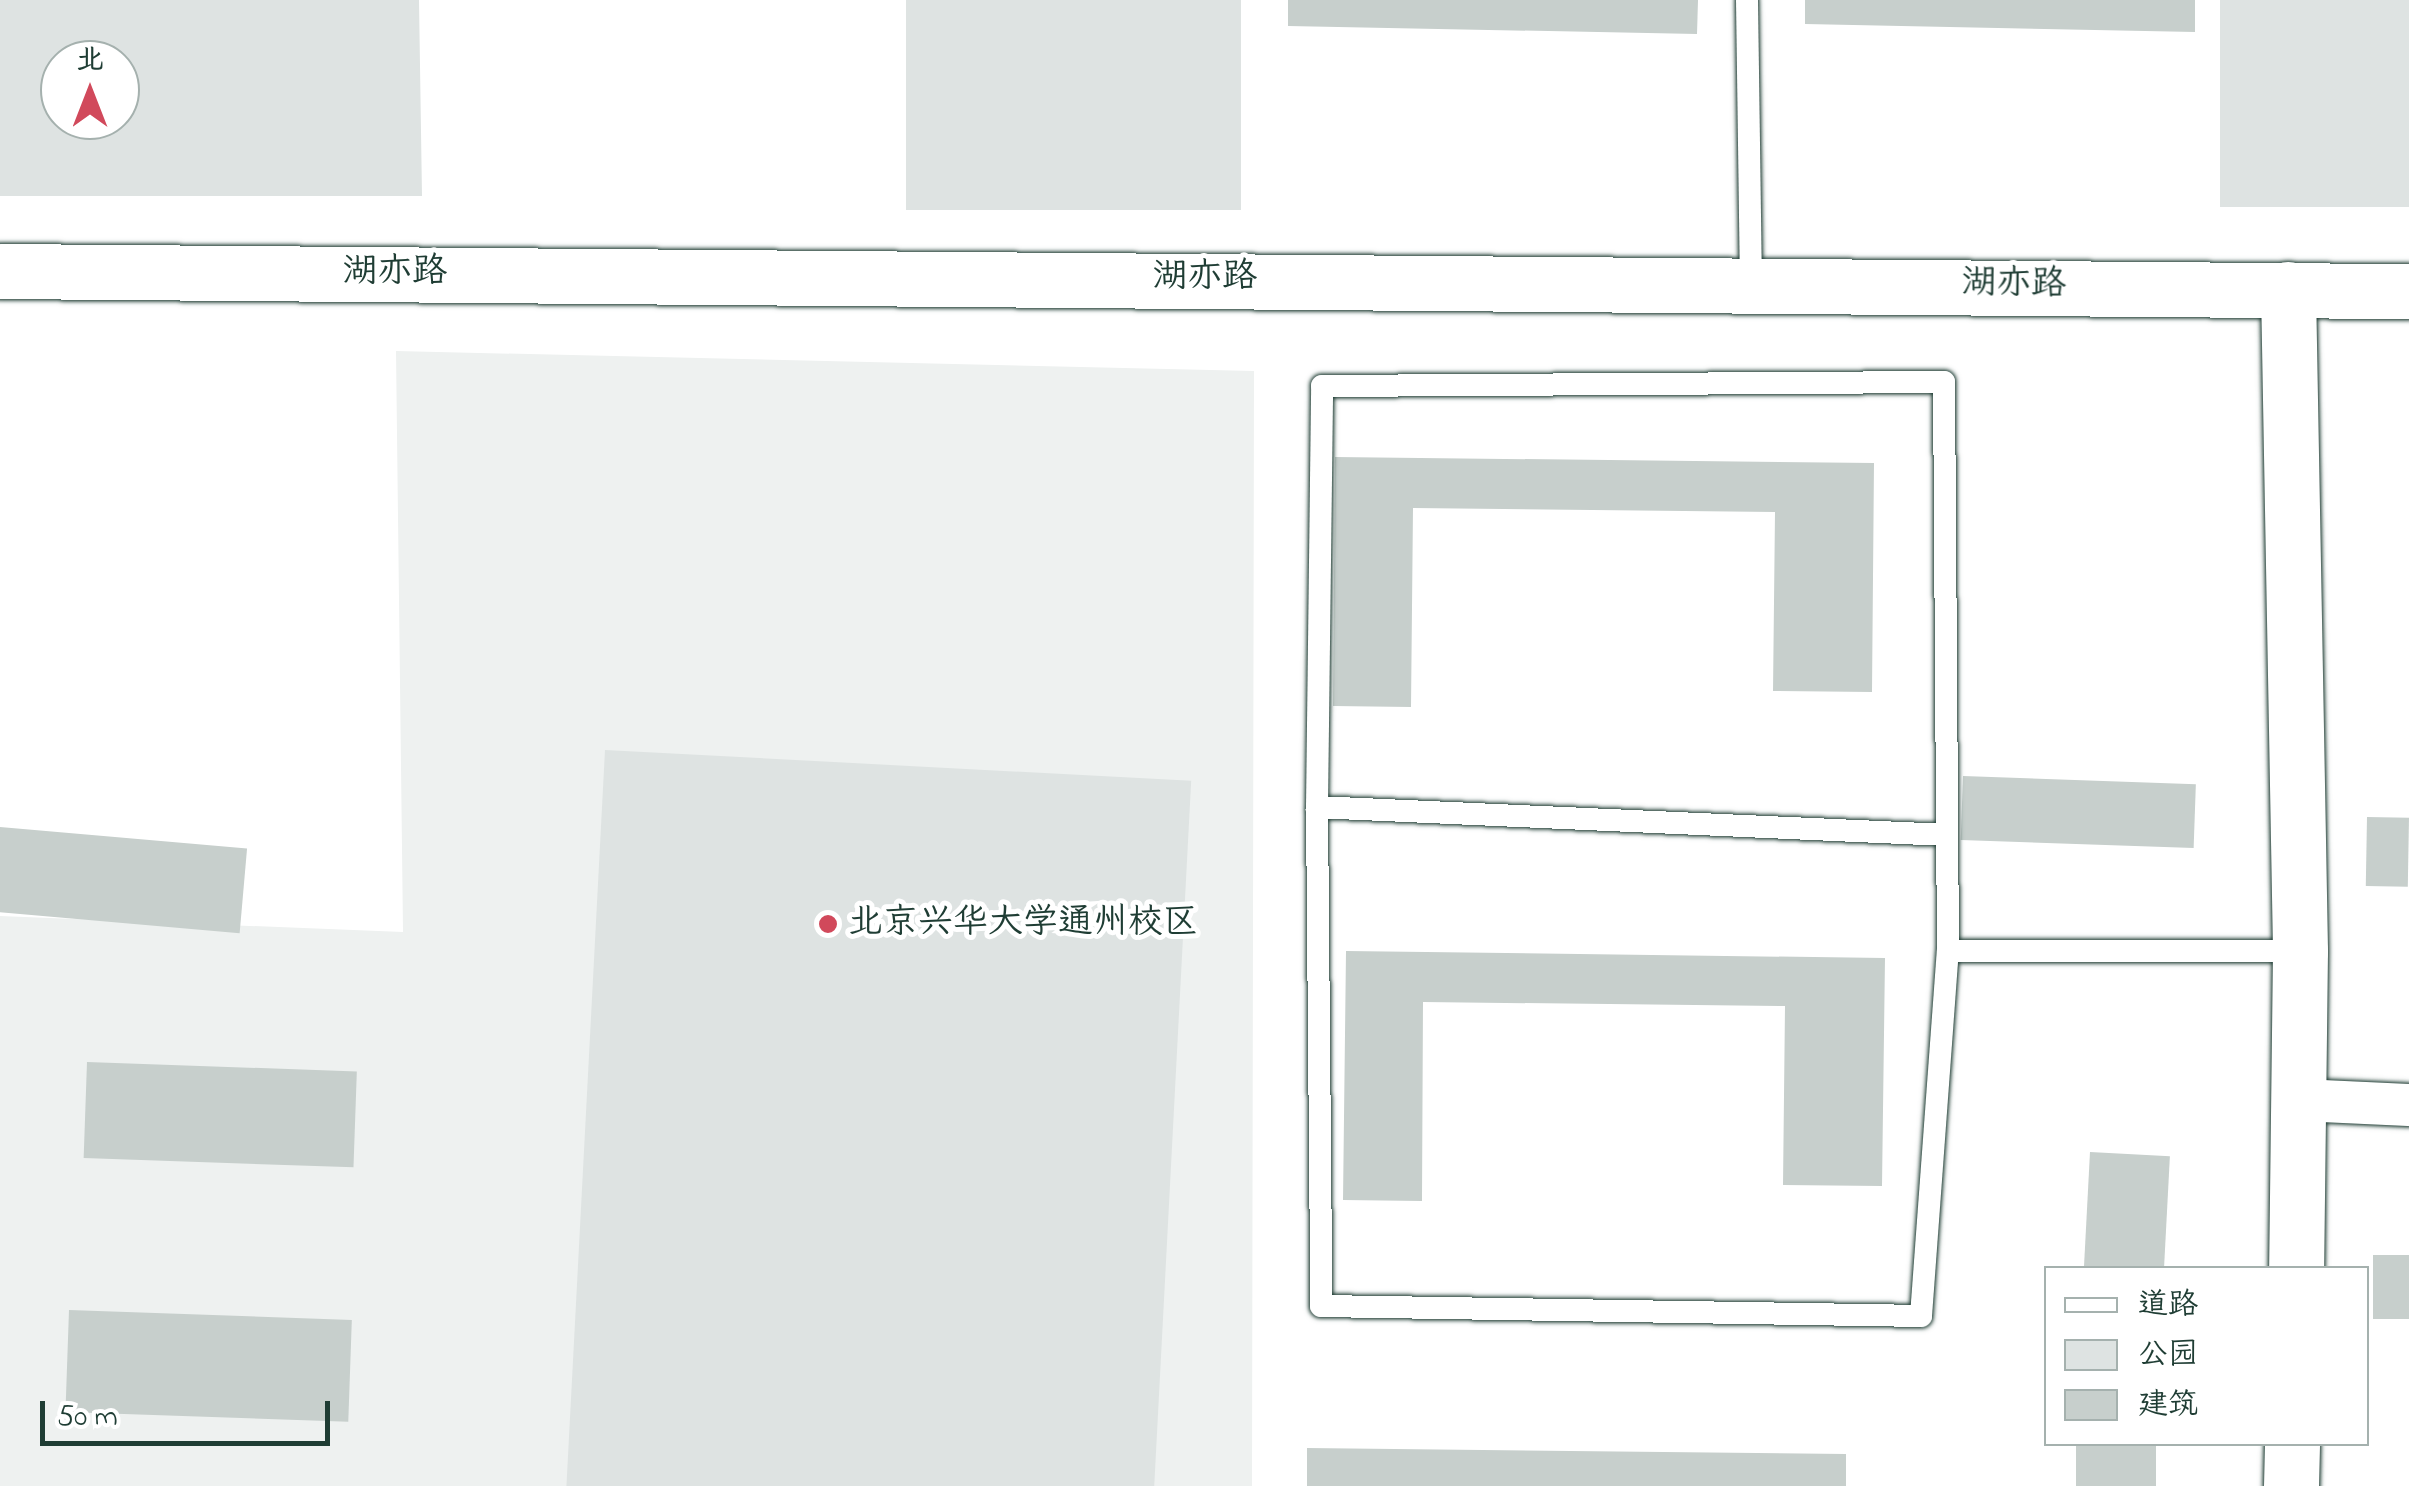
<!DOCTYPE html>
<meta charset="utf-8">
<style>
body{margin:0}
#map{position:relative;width:2409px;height:1486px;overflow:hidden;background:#fff;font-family:"Indie Flower","LXGW WenKai TC",sans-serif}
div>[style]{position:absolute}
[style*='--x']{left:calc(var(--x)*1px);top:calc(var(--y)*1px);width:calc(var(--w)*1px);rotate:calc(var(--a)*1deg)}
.built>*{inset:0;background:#eef1f0}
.green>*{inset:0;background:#dee3e2;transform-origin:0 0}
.building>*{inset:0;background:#c7cfcc;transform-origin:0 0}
.roads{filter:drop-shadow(0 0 2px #1f3d34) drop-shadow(0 0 2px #1f3d34)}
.service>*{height:22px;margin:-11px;padding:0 11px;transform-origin:11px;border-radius:11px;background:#fff}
.minor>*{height:42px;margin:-21px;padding:0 21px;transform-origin:21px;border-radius:21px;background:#fff}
.tertiary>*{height:55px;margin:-27.5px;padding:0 27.5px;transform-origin:27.5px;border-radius:27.5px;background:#fff}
.dots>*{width:28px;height:28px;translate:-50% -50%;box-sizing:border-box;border:5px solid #fff;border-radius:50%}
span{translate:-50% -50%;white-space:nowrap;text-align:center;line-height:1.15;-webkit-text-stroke:10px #fff;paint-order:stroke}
.street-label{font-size:35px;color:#1f3d34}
.poi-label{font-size:35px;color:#1f3d34}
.left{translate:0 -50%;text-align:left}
.legend{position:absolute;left:2044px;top:1266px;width:325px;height:180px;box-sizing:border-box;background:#fff;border:2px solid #a5b1ae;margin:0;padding:12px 18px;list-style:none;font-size:30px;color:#1f3d34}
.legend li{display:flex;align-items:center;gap:20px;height:50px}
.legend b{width:50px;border:2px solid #a5b1ae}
.north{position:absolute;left:40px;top:40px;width:100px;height:100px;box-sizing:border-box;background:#fff;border:2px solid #a5b1ae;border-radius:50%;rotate:0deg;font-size:28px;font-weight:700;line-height:40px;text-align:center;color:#1f3d34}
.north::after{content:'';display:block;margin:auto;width:35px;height:45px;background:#d1495b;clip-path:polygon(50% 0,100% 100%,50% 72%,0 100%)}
.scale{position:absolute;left:40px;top:1401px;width:290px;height:45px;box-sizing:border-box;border:5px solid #1f3d34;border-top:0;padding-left:12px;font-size:30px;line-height:35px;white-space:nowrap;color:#1f3d34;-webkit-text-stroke:8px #fff;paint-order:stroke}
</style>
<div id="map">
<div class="built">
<i style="clip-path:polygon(396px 351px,1254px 371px,1252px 1486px,0 1486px,0 916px,403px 932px)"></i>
</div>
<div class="green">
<i style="clip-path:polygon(evenodd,0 0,419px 0,422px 196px,0 196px,0 0,120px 60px,120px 120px,60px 120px,60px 60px,120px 60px)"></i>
<i style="left:906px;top:0;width:335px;height:210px"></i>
<i style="left:2220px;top:0;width:189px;height:207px"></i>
<i style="left:605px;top:750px;width:587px;height:737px;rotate:3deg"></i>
</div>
<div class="building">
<i style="clip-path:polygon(1288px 0,1698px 0,1697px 34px,1288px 26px)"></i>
<i style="clip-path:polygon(1805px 0,2195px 0,2195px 32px,1805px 24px)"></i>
<i style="clip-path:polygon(1335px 457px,1874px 463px,1872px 692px,1773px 691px,1775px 512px,1413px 508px,1411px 707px,1333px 706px)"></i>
<i style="left:1963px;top:776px;width:233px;height:64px;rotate:2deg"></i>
<i style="left:2367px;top:817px;width:42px;height:69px;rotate:1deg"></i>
<i style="left:0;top:827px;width:248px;height:85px;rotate:5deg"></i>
<i style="clip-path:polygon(1346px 951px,1885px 958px,1882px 1186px,1783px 1185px,1785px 1006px,1423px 1002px,1422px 1201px,1343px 1200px)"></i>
<i style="left:87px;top:1062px;width:270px;height:96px;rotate:2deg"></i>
<i style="left:2090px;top:1152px;width:80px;height:116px;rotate:3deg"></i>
<i style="left:2373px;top:1255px;width:36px;height:64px"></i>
<i style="left:69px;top:1310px;width:283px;height:102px;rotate:2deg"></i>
<i style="left:2076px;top:1444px;width:80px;height:42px"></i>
<i style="clip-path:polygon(1307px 1448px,1846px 1454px,1846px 1486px,1307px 1486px)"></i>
</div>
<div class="roads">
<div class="service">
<i style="--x:1747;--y:0;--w:281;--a:89.2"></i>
<i style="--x:1317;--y:807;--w:499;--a:89.5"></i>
<i style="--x:1321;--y:1306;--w:600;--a:0.95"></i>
<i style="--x:1921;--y:1316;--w:366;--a:-85.8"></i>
<i style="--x:1947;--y:835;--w:631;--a:-177.46"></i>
<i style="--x:1317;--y:807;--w:421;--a:-89.3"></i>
<i style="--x:1322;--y:386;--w:622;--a:-0.37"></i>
<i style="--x:1944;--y:382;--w:569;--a:89.6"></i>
<i style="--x:1948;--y:951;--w:352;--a:0"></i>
</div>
<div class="minor">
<i style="--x:2300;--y:1100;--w:109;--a:2.6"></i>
</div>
<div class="tertiary">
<i style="--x:0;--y:271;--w:2409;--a:0.48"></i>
<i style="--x:2288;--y:289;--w:662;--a:88.96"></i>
<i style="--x:2300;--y:951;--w:317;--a:90.7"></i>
<i style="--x:2291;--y:1486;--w:42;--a:-88.6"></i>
</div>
</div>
<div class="dots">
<i style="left:828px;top:924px;background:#d1495b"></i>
</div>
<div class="street-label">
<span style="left:395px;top:273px">湖亦路</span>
<span style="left:1205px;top:278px">湖亦路</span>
<span style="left:2014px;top:285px;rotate:1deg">湖亦路</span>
</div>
<div class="poi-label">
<span class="left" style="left:848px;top:924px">北京兴华大学通州校区</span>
</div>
<ul class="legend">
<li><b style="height:12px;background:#fff"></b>道路</li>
<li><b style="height:28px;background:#dee3e2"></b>公园</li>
<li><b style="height:28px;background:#c7cfcc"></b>建筑</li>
</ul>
<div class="north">北</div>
<div class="scale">50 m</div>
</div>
